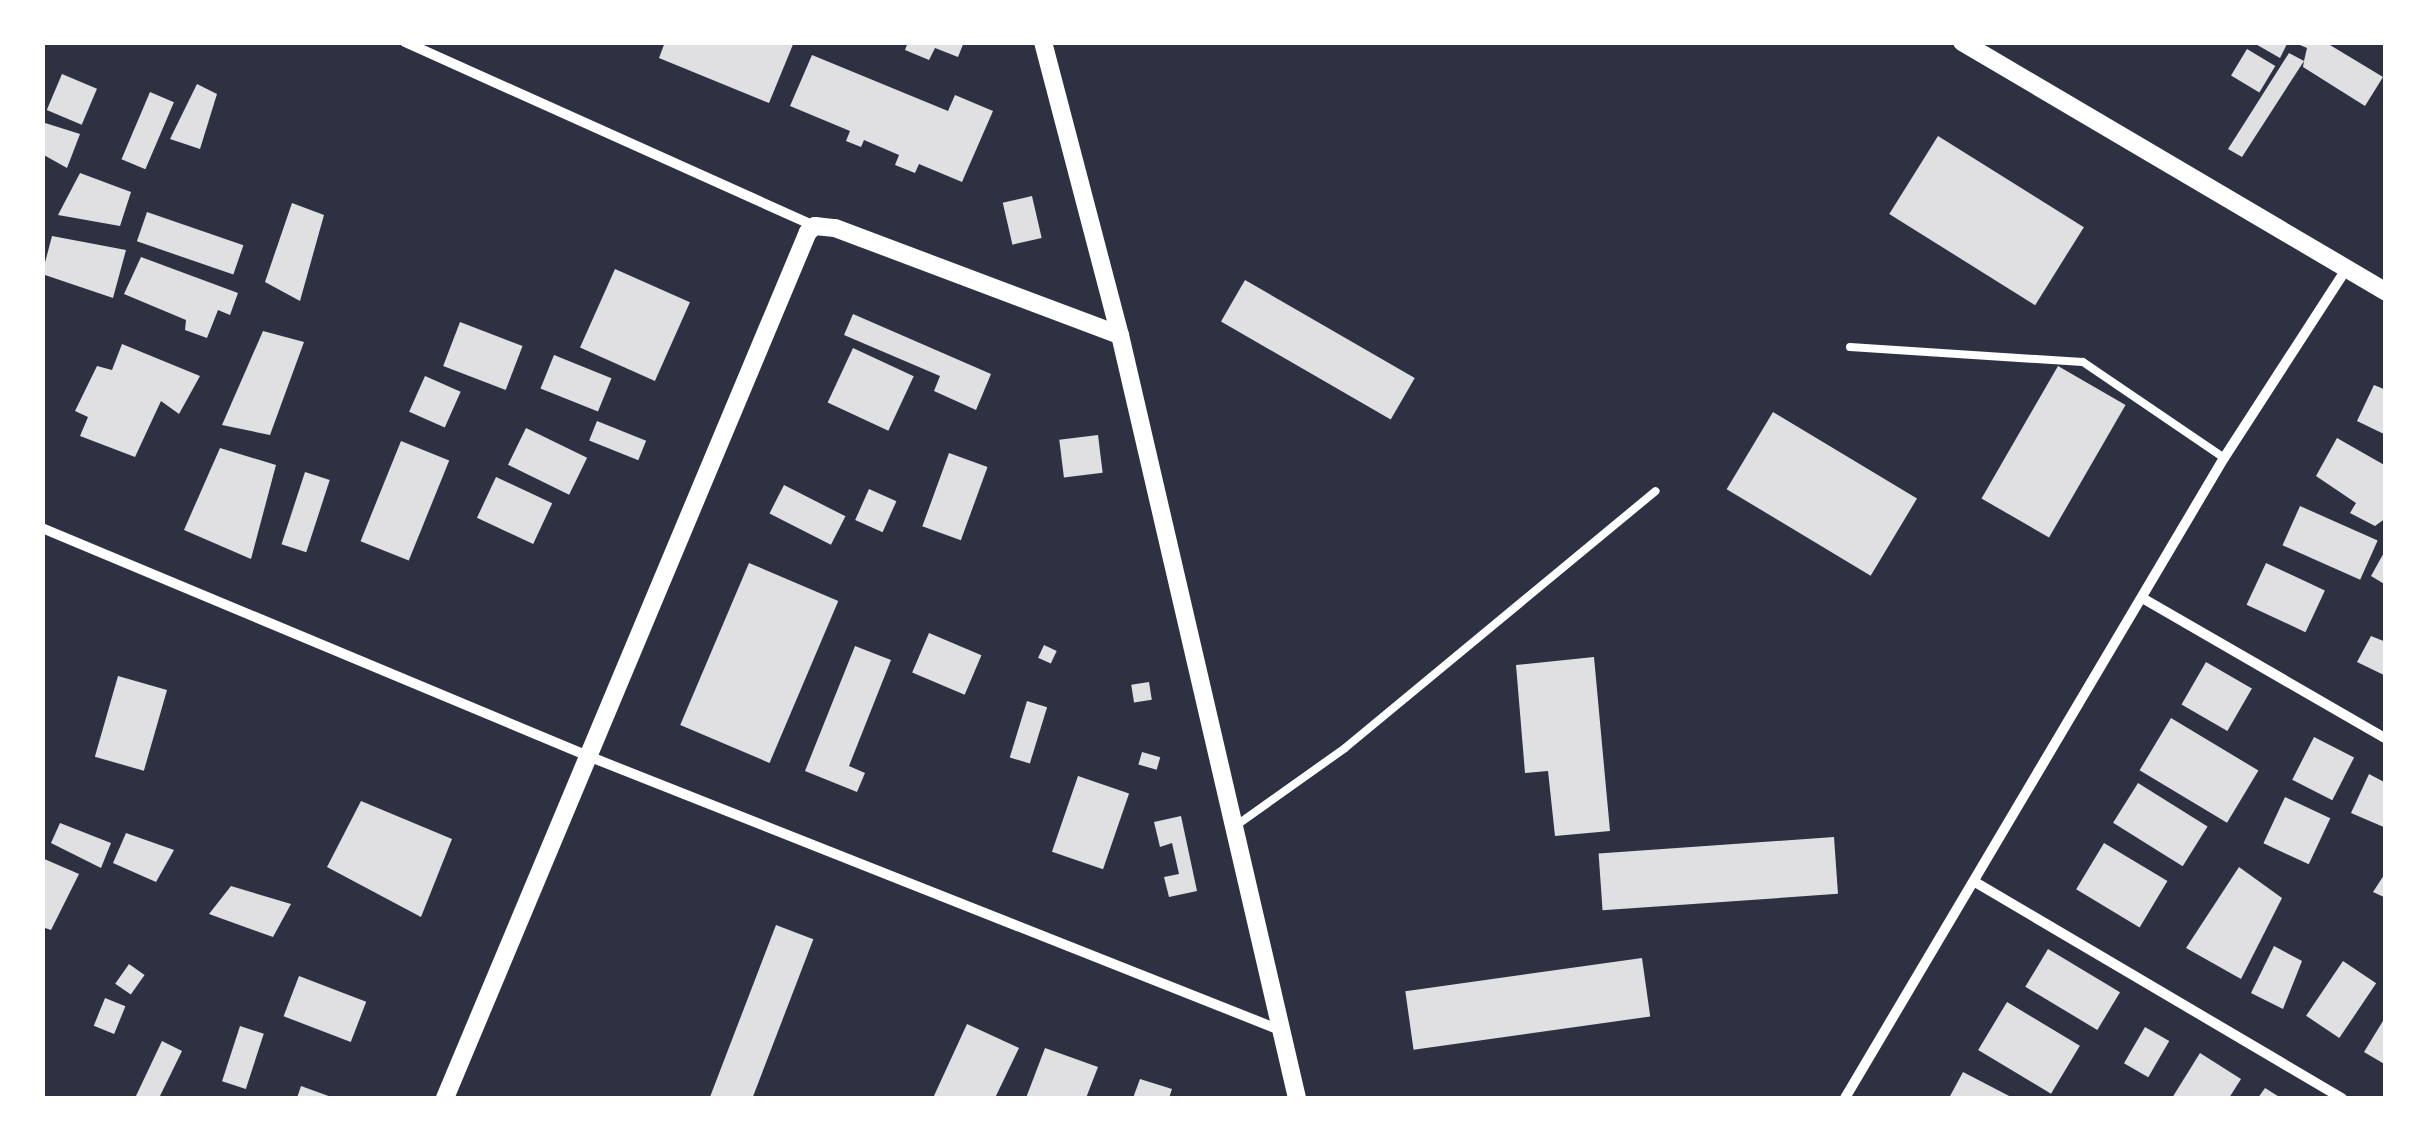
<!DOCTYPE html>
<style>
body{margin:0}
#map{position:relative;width:2428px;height:1141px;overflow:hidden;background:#2d3142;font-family:"Asap Condensed",sans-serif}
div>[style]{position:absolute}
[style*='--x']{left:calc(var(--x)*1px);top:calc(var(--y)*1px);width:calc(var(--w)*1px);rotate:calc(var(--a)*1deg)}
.building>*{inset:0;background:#e0e0e3;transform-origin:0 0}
.service>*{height:8px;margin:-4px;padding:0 4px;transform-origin:4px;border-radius:4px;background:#fff}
.minor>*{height:10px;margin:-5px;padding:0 5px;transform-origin:5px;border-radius:5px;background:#fff}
.tertiary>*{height:18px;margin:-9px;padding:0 9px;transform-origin:9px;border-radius:9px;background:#fff}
span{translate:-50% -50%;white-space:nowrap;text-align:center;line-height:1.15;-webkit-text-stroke:9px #fff;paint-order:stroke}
.frame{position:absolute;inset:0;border:45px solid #fff;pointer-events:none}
</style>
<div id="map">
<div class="building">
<i style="clip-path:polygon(665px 42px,794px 42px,769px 103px,659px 58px)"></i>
<i style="clip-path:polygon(908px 42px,964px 42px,958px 57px,935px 48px,929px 60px,905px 50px)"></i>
<i style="clip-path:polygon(2252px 42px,2288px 42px,2280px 58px)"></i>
<i style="clip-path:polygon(2293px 42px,2325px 42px,2383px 77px,2365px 106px,2303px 67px,2304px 61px,2242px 157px,2228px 149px,2289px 53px,2304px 61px,2307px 48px)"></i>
<i style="left:2247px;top:49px;width:33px;height:31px;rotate:31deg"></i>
<i style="clip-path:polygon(812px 55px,948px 111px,955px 95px,993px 111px,962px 182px,919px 164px,915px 173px,895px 165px,899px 155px,864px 140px,861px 147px,846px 141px,850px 131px,790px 106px)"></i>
<i style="left:62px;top:74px;width:38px;height:39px;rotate:23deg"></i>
<i style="clip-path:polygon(197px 84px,217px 94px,200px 149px,170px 139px)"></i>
<i style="left:150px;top:92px;width:26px;height:73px;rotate:23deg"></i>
<i style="clip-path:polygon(42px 122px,80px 134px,67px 168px,42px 154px)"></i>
<i style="left:1938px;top:136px;width:172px;height:92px;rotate:32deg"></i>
<i style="clip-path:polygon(80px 173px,131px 192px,120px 226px,58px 215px)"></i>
<i style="left:1032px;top:196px;width:43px;height:30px;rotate:77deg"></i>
<i style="clip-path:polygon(292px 203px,324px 215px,300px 301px,265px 282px)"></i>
<i style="left:147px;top:212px;width:102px;height:31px;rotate:19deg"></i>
<i style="clip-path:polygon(52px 236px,126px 250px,113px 298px,42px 274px)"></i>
<i style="clip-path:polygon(141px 257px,238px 293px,230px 315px,218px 310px,207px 338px,185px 330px,186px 320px,124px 294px)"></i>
<i style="left:615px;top:269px;width:82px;height:86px;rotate:24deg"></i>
<i style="left:1245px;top:280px;width:196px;height:48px;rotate:30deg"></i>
<i style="clip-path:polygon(853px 314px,991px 374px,976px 410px,934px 391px,940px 376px,844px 335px)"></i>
<i style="left:460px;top:322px;width:67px;height:47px;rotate:21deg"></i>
<i style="clip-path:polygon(263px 331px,304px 342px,270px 435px,222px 425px)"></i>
<i style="clip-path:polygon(122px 344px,200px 376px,179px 414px,161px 401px,135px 457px,80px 436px,88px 417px,75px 411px,97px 366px,112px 370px)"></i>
<i style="left:853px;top:348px;width:67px;height:60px;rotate:25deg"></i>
<i style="left:554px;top:355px;width:62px;height:36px;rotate:22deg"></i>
<i style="left:2058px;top:366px;width:78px;height:153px;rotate:30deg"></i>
<i style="left:425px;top:376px;width:39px;height:39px;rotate:24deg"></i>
<i style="clip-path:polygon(2374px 385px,2386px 390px,2386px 435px,2357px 421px)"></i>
<i style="left:1773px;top:412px;width:168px;height:90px;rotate:31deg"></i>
<i style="left:597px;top:421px;width:53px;height:21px;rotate:22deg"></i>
<i style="left:526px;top:428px;width:68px;height:41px;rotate:26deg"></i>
<i style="left:1098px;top:435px;width:38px;height:39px;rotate:83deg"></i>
<i style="clip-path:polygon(2337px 438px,2386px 466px,2386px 518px,2375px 526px,2350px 513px,2356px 503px,2316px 476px)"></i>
<i style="left:401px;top:441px;width:52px;height:108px;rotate:22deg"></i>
<i style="clip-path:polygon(220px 448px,276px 465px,251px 559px,184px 530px)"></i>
<i style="left:949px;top:453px;width:41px;height:78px;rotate:20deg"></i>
<i style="left:305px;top:472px;width:26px;height:76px;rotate:18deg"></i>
<i style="left:496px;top:477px;width:62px;height:45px;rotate:25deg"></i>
<i style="left:784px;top:485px;width:69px;height:32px;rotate:27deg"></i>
<i style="left:869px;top:489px;width:30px;height:34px;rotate:24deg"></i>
<i style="left:2300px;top:506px;width:85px;height:43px;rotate:24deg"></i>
<i style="clip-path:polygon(2386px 549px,2386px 585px,2371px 576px)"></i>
<i style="left:749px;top:563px;width:97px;height:176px;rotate:23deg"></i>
<i style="left:2266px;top:563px;width:65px;height:46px;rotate:25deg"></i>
<i style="left:929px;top:633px;width:57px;height:43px;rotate:23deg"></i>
<i style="clip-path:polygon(2371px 636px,2386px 642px,2386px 676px,2357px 662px)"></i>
<i style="left:1044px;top:645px;width:14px;height:14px;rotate:25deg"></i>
<i style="clip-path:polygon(855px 646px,891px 660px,849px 766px,865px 773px,857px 792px,805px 771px)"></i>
<i style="clip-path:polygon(1594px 657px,1610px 831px,1555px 836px,1548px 771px,1525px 773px,1516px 665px)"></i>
<i style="left:2206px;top:662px;width:53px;height:49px;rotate:30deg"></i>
<i style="left:118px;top:676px;width:51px;height:84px;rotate:16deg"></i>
<i style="left:1149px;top:682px;width:18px;height:18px;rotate:81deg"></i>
<i style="left:1027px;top:701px;width:21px;height:59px;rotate:17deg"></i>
<i style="left:2171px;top:718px;width:102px;height:61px;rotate:31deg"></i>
<i style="left:2314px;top:737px;width:45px;height:48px;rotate:27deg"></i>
<i style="left:1142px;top:752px;width:19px;height:13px;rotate:16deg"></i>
<i style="clip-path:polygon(2369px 774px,2386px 783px,2386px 828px,2351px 813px)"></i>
<i style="left:1078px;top:776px;width:54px;height:80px;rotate:19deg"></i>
<i style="left:2138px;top:783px;width:82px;height:47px;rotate:32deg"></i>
<i style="left:2285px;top:797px;width:50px;height:51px;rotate:25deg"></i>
<i style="clip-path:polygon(361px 801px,452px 839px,421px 917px,327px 867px)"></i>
<i style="clip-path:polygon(1181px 816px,1197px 891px,1169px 897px,1164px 877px,1179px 874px,1172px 843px,1160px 847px,1154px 822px)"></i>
<i style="clip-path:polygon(60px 823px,111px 843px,101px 868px,51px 843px)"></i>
<i style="clip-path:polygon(126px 833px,174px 850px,156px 882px,113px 863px)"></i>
<i style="left:1834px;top:837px;width:57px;height:236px;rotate:86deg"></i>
<i style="left:2104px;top:843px;width:74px;height:54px;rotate:31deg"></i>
<i style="clip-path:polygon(42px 858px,79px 874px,51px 930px,42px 927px)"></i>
<i style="clip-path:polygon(2239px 867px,2282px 898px,2241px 979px,2186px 948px)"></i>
<i style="clip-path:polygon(2386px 872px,2386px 898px,2373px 892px)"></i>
<i style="clip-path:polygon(231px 886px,291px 904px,273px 937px,209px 914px)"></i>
<i style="left:776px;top:925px;width:40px;height:188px;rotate:21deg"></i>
<i style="clip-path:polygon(2274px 946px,2302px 961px,2283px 1009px,2251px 993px)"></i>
<i style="left:2048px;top:949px;width:84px;height:44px;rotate:31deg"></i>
<i style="left:1642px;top:958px;width:59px;height:239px;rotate:82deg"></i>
<i style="left:2343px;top:961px;width:40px;height:66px;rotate:34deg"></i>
<i style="left:129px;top:964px;width:19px;height:24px;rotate:35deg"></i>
<i style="left:299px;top:976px;width:72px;height:43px;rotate:21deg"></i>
<i style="left:105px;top:998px;width:22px;height:30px;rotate:22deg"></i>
<i style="left:2007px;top:1002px;width:85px;height:56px;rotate:31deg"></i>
<i style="clip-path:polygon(2386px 1016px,2386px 1065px,2364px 1052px)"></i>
<i style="clip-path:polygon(967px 1024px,1019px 1048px,995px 1098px,933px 1098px)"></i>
<i style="left:240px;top:1026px;width:25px;height:58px;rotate:18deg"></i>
<i style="left:2145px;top:1027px;width:28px;height:42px;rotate:30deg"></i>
<i style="clip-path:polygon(162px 1041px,182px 1051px,159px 1098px,135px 1098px)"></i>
<i style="clip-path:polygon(1045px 1048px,1098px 1067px,1086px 1098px,1026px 1098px)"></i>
<i style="clip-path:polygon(2200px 1053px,2241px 1079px,2229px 1098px,2172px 1098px)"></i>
<i style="clip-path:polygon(1963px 1072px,2013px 1098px,1949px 1098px)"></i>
<i style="clip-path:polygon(1140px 1079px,1172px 1089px,1169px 1098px,1133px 1098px)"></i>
<i style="clip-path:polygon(301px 1086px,334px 1098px,297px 1098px)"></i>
<i style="clip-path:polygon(2265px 1088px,2281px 1098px,2258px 1098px)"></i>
</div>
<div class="service">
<i style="--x:1850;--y:347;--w:233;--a:3.7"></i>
<i style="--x:2083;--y:362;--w:171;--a:34.2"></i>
<i style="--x:1234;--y:827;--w:136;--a:-35.4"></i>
<i style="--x:1345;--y:748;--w:403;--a:-39.6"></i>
</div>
<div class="minor">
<i style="--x:405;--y:42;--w:449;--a:24.2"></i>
<i style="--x:42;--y:528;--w:592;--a:22.66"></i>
<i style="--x:588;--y:756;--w:744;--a:21.6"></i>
<i style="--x:2144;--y:599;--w:280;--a:30"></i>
<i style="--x:1975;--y:882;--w:426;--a:30.5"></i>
<i style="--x:1845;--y:1098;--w:744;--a:-59.37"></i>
<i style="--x:2224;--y:458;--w:226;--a:-57.1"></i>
</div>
<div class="tertiary">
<i style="--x:1043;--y:42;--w:303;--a:75.3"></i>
<i style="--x:1120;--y:335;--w:783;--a:76.94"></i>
<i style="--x:1962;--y:42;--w:492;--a:30.5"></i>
<i style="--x:445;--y:1098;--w:939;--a:-67.26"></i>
<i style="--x:808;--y:232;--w:9;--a:-41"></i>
<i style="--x:815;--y:226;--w:20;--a:6"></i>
<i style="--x:835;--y:228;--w:304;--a:20.6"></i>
</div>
<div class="frame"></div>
</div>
